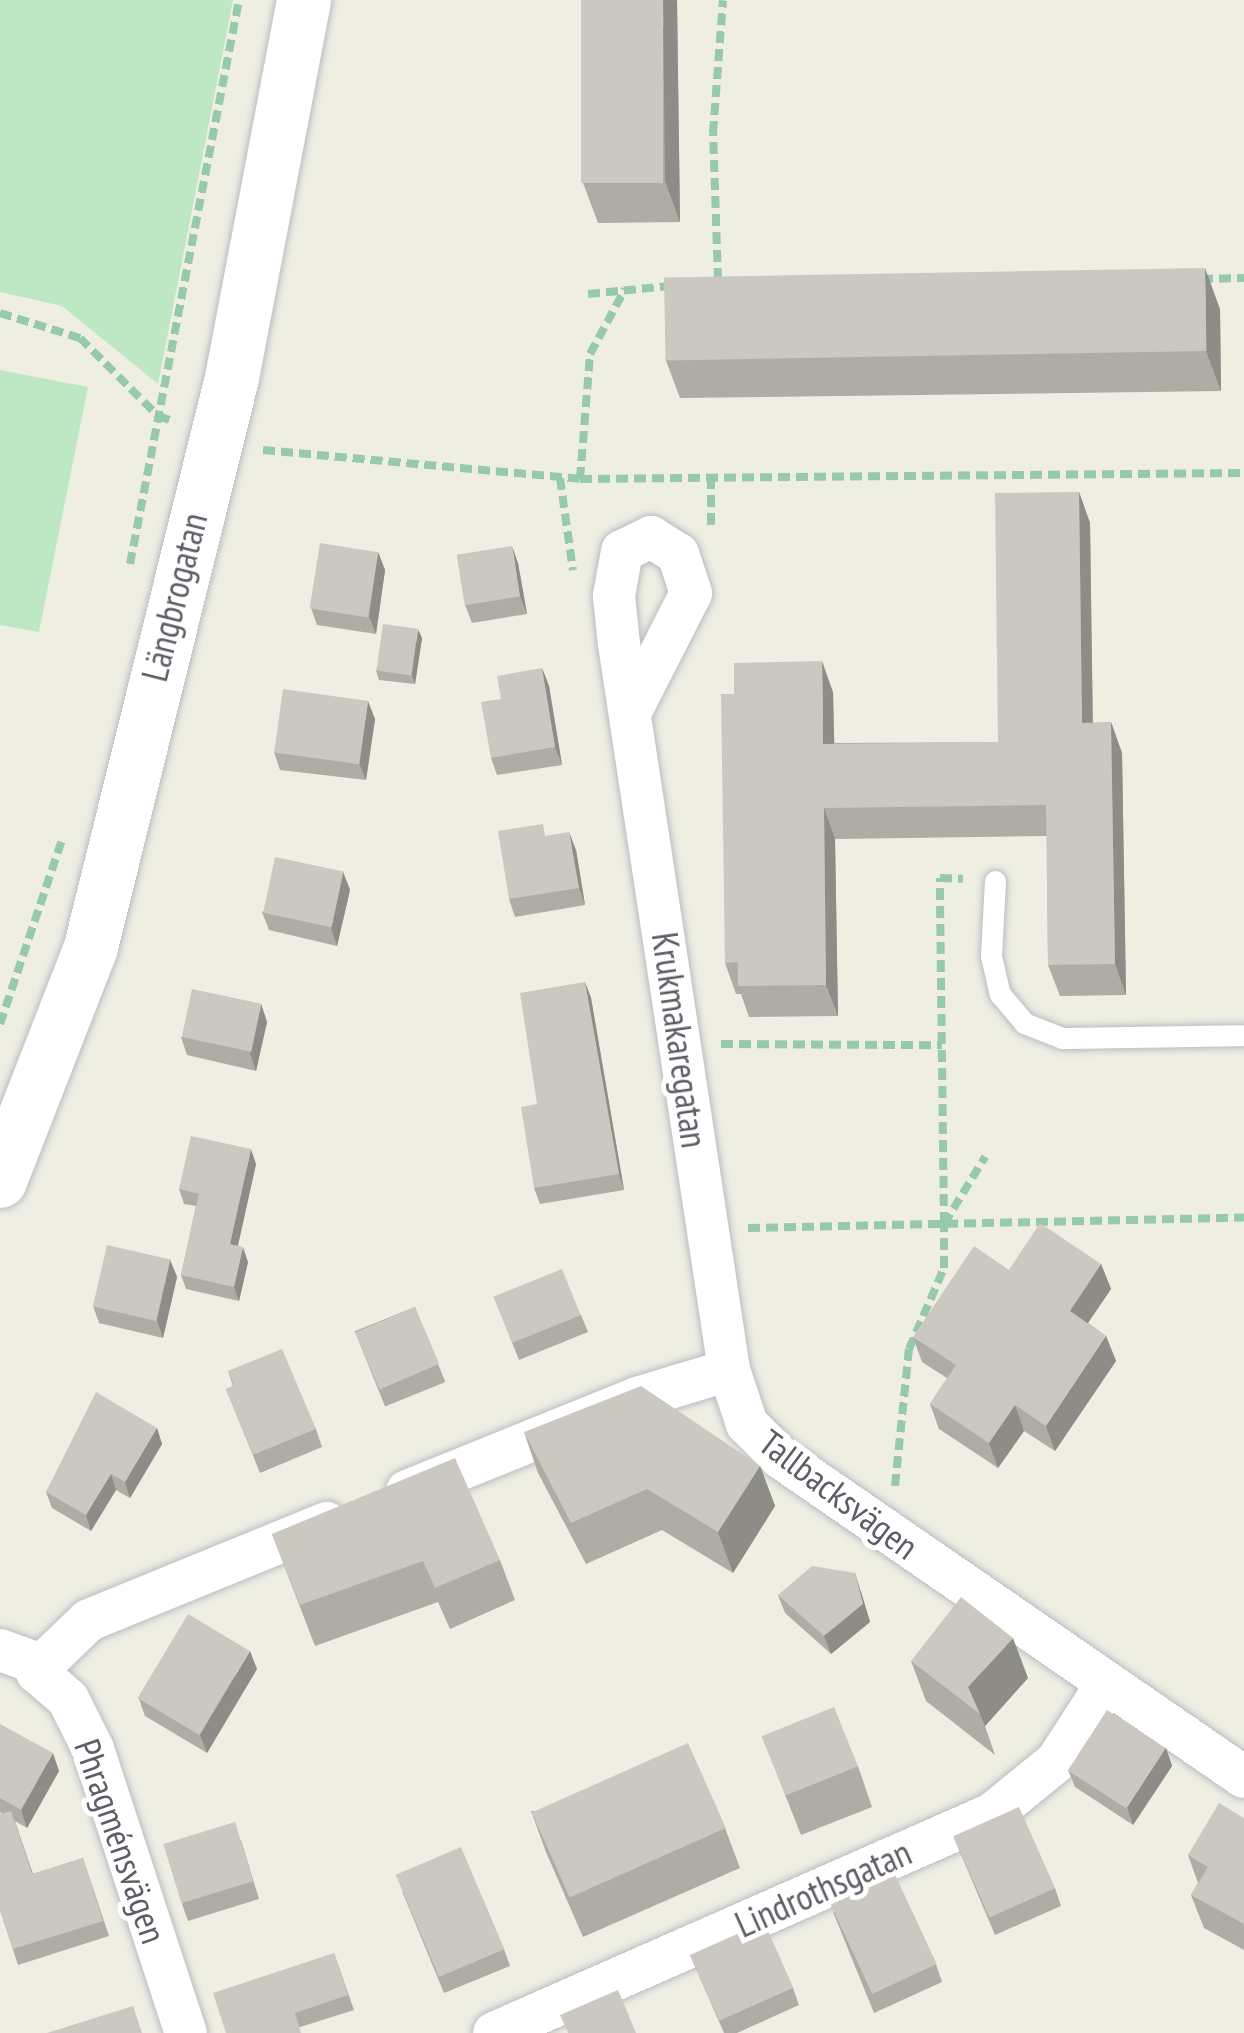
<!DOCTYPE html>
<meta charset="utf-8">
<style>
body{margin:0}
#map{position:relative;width:1244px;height:2033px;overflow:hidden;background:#efeee3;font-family:"PT Sans Narrow",sans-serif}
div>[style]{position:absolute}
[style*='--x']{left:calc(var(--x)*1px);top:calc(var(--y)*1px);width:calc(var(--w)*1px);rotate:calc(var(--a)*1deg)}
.green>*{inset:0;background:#bee8c3}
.path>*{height:8px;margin-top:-4px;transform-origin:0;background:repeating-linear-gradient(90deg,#97c9ab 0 12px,transparent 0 18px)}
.roads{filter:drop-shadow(0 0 3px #bbbdc3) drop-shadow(0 0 3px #bbbdc3)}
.service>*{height:21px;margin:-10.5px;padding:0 10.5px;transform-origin:10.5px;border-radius:10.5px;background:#fff}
.minor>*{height:42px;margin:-21px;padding:0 21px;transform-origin:21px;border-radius:21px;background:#fff}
.tertiary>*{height:54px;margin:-27px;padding:0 27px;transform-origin:27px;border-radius:27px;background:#fff}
.wall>*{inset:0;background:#aeaca5;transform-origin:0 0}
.shaded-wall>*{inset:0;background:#8d8c86}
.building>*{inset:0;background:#cac8c0;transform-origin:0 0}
span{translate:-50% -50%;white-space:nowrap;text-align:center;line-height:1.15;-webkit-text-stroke:10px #fff;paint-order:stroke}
.street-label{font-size:36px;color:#5b5e65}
</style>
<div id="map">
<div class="green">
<i style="clip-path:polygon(0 0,233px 0,158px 384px,62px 306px,0 292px)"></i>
<i style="clip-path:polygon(0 370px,88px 387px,39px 632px,0 625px)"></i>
</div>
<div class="path">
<i style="--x:1201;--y:279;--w:43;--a:-1.3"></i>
<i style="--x:718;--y:280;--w:147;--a:-91.9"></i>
<i style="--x:713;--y:133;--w:133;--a:-85.7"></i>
<i style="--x:588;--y:294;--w:82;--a:-5.6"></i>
<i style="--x:0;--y:313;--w:84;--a:17.4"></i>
<i style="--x:80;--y:338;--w:110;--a:45"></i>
<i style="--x:158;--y:416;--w:18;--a:19"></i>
<i style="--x:263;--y:450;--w:318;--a:5.2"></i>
<i style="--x:580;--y:479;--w:664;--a:-0.52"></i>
<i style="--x:560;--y:478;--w:93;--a:82"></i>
<i style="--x:580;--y:479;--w:125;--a:-85.4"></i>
<i style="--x:590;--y:354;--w:74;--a:-61.7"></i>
<i style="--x:711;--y:525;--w:46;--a:-90"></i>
<i style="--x:130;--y:564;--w:574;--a:-79.06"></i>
<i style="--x:0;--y:1024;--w:194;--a:-71.4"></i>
<i style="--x:721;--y:1044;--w:221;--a:0.3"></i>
<i style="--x:944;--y:1224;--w:346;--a:-90.7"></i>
<i style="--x:940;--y:878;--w:23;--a:2"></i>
<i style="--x:748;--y:1228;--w:496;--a:-1.2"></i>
<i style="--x:895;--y:1486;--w:138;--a:-84.2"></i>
<i style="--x:909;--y:1349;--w:88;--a:-66.6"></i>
<i style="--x:944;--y:1268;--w:44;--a:-90"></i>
<i style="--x:944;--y:1224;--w:79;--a:-58.5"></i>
</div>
<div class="roads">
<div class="service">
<i style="--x:995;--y:881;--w:75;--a:93.1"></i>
<i style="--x:991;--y:956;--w:39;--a:77"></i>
<i style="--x:1000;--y:994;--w:38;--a:50"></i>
<i style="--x:1024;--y:1023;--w:41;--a:21.5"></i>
<i style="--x:1062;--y:1038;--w:182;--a:-0.9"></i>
</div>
<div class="minor">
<i style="--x:631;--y:711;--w:132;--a:-63"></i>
<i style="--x:691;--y:593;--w:41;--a:-108.4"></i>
<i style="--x:678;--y:554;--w:32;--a:-148"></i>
<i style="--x:651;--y:537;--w:32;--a:154"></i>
<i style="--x:622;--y:551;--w:46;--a:100.1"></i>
<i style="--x:614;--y:596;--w:48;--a:84.1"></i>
<i style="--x:619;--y:644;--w:734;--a:81.38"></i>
<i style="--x:729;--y:1370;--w:57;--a:71.6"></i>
<i style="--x:747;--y:1424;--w:48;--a:45"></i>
<i style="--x:781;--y:1458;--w:562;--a:34.57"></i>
<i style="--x:407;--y:1491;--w:248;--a:-22"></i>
<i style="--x:637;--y:1398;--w:96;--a:-16.9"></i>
<i style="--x:0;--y:1650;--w:45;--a:19.7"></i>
<i style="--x:42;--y:1665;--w:65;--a:-43.8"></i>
<i style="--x:89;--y:1620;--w:257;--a:-22.2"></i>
<i style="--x:42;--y:1665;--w:9;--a:126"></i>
<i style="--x:37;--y:1672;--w:41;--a:41.1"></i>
<i style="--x:68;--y:1699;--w:56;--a:63.4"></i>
<i style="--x:93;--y:1749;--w:299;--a:71.9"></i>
<i style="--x:494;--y:2033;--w:544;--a:-23.74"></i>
<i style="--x:992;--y:1814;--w:84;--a:-39.2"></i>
<i style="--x:1057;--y:1761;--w:90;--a:-57.2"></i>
</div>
<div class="tertiary">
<i style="--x:0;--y:1181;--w:251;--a:-68.7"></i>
<i style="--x:91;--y:947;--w:586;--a:-76.08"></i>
<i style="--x:232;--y:378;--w:385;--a:-79.2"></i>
</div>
</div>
<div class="wall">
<i style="clip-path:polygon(677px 0,680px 222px,598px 223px,583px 183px)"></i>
<i style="clip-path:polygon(1220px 309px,1221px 391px,680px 398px,665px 358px)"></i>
<i style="clip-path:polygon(1079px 492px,1090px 523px,1093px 723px,1111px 722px,1122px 753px,1126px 995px,1060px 996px,1048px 965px,1047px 836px,835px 839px,838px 1016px,749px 1017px,741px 994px,736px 994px,725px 963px,833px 692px,834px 743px,998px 742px)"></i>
<i style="clip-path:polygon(378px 552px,385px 570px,376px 634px,317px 625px,311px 608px)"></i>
<i style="clip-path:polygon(518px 563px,527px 614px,472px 623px,465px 605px)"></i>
<i style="clip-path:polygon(422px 638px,415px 684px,379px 680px,376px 670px)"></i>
<i style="clip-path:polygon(542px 668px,549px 686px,562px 765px,497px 775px,491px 758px,501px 699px)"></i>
<i style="clip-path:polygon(375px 719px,366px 780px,280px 770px,274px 752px)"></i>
<i style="clip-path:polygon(547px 836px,576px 850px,585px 905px,515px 917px,509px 899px)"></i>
<i style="clip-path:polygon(343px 872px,350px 890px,337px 946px,269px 930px,262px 912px)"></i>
<i style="clip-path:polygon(585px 982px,591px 998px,624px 1190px,540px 1204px,534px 1188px,537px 1104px)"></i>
<i style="clip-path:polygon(261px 1004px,267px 1022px,256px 1071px,187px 1055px,181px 1037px)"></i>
<i style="clip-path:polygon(256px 1164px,238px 1246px,248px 1262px,239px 1301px,186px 1289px,181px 1275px,196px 1206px,184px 1204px,179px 1189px)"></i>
<i style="clip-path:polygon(170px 1260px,177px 1277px,163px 1338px,99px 1323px,93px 1306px)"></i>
<i style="clip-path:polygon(1101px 1264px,1111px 1289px,1088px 1323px,1106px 1336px,1116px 1361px,1055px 1451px,1024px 1431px,998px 1468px,939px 1429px,930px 1404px,947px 1378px,922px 1362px,913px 1337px,1009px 1270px)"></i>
<i style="clip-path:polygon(494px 1297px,581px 1315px,588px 1332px,519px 1360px)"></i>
<i style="left:415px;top:1307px;width:81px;height:65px;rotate:68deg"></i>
<i style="clip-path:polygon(228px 1371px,316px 1429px,322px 1447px,260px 1473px,226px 1389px,233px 1386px)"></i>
<i style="clip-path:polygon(157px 1428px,162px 1444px,130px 1498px,116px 1490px,91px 1531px,52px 1508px,46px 1492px)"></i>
<i style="clip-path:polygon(524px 1432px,760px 1466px,775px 1506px,733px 1573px,662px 1530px,586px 1564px,538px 1473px)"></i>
<i style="clip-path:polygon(272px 1534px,500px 1560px,515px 1600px,450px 1629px,438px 1602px,315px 1646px)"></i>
<i style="clip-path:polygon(861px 1591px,870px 1622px,831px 1654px,785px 1613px,778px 1595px)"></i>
<i style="clip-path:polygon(911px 1661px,1028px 1678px,985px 1726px,995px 1755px,926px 1701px)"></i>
<i style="clip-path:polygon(257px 1669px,207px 1753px,145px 1716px,139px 1699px)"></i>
<i style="clip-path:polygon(0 1724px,59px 1771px,27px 1828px,15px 1821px,33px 1874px,83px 1858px,109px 1936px,18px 1965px,0 1910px,2px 1814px,0 1812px)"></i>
<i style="clip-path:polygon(762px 1736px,858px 1766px,872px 1807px,801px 1835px)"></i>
<i style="clip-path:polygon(1166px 1748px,1172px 1766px,1133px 1825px,1075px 1787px,1068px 1770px)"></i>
<i style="clip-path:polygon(531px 1811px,725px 1828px,740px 1868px,583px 1937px,546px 1852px)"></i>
<i style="clip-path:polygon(1244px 1818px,1244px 1950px,1204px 1928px,1191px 1895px,1198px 1883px,1188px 1855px)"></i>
<i style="clip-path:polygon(954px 1838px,1055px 1888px,1061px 1906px,995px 1935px)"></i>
<i style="clip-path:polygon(241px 1840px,259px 1899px,188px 1921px,182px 1904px)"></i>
<i style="clip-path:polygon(402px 1891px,504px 1949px,510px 1966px,444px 1993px)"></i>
<i style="clip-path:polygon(833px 1912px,936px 1964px,942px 1982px,874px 2013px)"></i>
<i style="clip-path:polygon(334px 1953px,354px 2010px,300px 2027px,226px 2033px)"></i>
<i style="clip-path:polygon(690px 1955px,793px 1988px,799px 2005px,737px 2033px,724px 2033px)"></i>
</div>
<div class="shaded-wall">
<i style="clip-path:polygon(663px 0,677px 0,680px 222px,665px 181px)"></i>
<i style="clip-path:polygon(1205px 268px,1220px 309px,1221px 391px,1206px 351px)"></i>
<i style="clip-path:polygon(1079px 492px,1090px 523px,1093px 754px,1082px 723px)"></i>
<i style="clip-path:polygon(512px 546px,518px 563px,527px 614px,520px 596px)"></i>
<i style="clip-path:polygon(378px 552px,385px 570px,376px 634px,369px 616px)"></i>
<i style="clip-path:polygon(418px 629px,422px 638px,415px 684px,412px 675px)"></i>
<i style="clip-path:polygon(822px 661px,833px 692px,835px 774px,823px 744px)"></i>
<i style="clip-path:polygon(542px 668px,549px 686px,562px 765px,555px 747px)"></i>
<i style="clip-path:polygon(368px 701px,375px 719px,366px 780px,359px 763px)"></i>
<i style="clip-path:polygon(1111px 722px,1122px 753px,1126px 995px,1115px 964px)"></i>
<i style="clip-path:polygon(824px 808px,835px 839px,838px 1016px,826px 985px)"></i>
<i style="clip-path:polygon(569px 832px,576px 850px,585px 905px,579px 888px)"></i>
<i style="clip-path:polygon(343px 872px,350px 890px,337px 946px,331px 928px)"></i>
<i style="clip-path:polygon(585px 982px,591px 998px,624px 1190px,619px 1174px)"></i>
<i style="clip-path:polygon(261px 1004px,267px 1022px,256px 1071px,250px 1053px)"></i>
<i style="clip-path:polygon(251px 1149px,256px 1164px,235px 1258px,230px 1244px)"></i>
<i style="clip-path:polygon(243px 1247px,248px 1262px,239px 1301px,234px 1287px)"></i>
<i style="clip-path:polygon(170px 1260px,177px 1277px,163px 1338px,157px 1320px)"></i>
<i style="clip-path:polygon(1101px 1264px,1111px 1289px,1079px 1336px,1070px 1311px)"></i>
<i style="clip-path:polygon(1106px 1336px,1116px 1361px,1055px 1451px,1046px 1426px)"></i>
<i style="clip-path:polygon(1015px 1405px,1024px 1431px,998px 1468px,989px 1443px)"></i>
<i style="clip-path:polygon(157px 1428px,162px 1444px,130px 1498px,125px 1482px)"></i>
<i style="clip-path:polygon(760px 1466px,775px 1506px,733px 1573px,718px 1532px)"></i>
<i style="clip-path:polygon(111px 1474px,116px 1490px,91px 1531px,86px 1515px)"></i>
<i style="clip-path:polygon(855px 1573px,870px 1622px,831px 1654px,824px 1636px)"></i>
<i style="clip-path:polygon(1013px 1638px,1028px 1678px,985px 1726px,968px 1687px)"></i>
<i style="clip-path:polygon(250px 1651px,257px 1669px,207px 1753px,200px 1735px)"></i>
<i style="clip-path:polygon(1166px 1748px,1172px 1766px,1133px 1825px,1127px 1807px)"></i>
<i style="clip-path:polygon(53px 1753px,59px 1771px,27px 1828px,21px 1810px)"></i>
</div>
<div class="building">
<i style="left:581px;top:0;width:82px;height:183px"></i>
<i style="left:1205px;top:268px;width:83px;height:541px;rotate:89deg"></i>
<i style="clip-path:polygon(1079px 492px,1082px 723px,1111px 722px,1115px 964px,1048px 965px,1046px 805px,824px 808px,826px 985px,738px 986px,738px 962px,725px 963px,721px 694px,734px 694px,734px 663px,822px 661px,823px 744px,998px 742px,995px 493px)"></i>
<i style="left:320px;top:543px;width:59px;height:66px;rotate:9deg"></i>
<i style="left:512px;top:546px;width:51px;height:56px;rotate:81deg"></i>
<i style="left:383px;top:624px;width:35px;height:47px;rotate:8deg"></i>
<i style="clip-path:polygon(542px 668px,555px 747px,491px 758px,481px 702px,501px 699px,497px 676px)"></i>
<i style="left:283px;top:689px;width:86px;height:64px;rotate:8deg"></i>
<i style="clip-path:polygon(543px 824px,545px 836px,569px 832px,579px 888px,509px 899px,498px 831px)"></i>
<i style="left:275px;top:857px;width:70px;height:57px;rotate:12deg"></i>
<i style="clip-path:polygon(585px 982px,619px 1174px,534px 1188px,521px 1107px,537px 1104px,520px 993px)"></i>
<i style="left:192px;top:989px;width:71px;height:49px;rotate:12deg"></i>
<i style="clip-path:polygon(191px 1136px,251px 1149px,230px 1244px,243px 1247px,234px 1287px,181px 1275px,199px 1194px,179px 1189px)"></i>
<i style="clip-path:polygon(1040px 1223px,1101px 1264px,1070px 1311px,1106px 1336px,1046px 1426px,1015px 1405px,989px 1443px,930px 1404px,956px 1365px,913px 1337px,974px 1246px,1009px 1270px)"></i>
<i style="left:107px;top:1245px;width:65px;height:63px;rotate:13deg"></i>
<i style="left:562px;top:1269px;width:50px;height:74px;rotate:68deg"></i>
<i style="left:415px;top:1307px;width:62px;height:65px;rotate:67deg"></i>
<i style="clip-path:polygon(282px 1349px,316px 1429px,253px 1455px,226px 1389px,234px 1386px,228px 1371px)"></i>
<i style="clip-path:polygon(641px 1386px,760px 1466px,718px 1532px,647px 1489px,571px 1523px,524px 1432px)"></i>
<i style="clip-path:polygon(96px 1392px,157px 1428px,125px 1482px,111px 1474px,86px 1515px,46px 1492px)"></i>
<i style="clip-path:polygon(455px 1458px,500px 1560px,435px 1588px,423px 1561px,300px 1605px,272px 1534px)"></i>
<i style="clip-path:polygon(812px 1566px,855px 1573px,863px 1604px,824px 1636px,778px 1595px)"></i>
<i style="clip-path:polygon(961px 1597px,1013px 1638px,968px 1687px,980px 1714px,911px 1661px)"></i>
<i style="left:188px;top:1614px;width:72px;height:98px;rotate:31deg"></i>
<i style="left:834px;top:1707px;width:64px;height:78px;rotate:68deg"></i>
<i style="left:1107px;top:1710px;width:70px;height:72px;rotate:33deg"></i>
<i style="clip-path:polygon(0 1724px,53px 1753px,21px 1810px,0 1798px)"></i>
<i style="left:688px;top:1743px;width:93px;height:171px;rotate:66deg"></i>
<i style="clip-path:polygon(1219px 1803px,1244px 1818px,1244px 1924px,1191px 1895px,1208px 1867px,1188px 1855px)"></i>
<i style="left:1019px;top:1807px;width:89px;height:72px;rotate:66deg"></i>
<i style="clip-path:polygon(11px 1811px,32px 1874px,83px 1858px,103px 1921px,13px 1949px,0 1910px,0 1814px)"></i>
<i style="left:235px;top:1822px;width:62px;height:75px;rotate:73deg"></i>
<i style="left:461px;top:1847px;width:111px;height:71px;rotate:67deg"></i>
<i style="left:891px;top:1866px;width:108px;height:71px;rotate:65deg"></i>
<i style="left:764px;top:1922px;width:72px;height:81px;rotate:66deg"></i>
<i style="clip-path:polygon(334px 1953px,348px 1995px,295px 2013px,301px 2033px,226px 2033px,213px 1993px)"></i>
<i style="clip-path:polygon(618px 1990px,636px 2033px,568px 2033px,560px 2015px)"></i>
<i style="clip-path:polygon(133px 2006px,142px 2033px,47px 2033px)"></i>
</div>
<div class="street-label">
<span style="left:174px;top:597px;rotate:-76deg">Längbrogatan</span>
<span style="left:680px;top:1040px;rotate:82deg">Krukmakaregatan</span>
<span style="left:839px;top:1494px;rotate:37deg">Tallbacksvägen</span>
<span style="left:121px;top:1841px;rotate:71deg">Phragménsvägen</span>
<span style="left:823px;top:1888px;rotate:-24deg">Lindrothsgatan</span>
</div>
</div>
